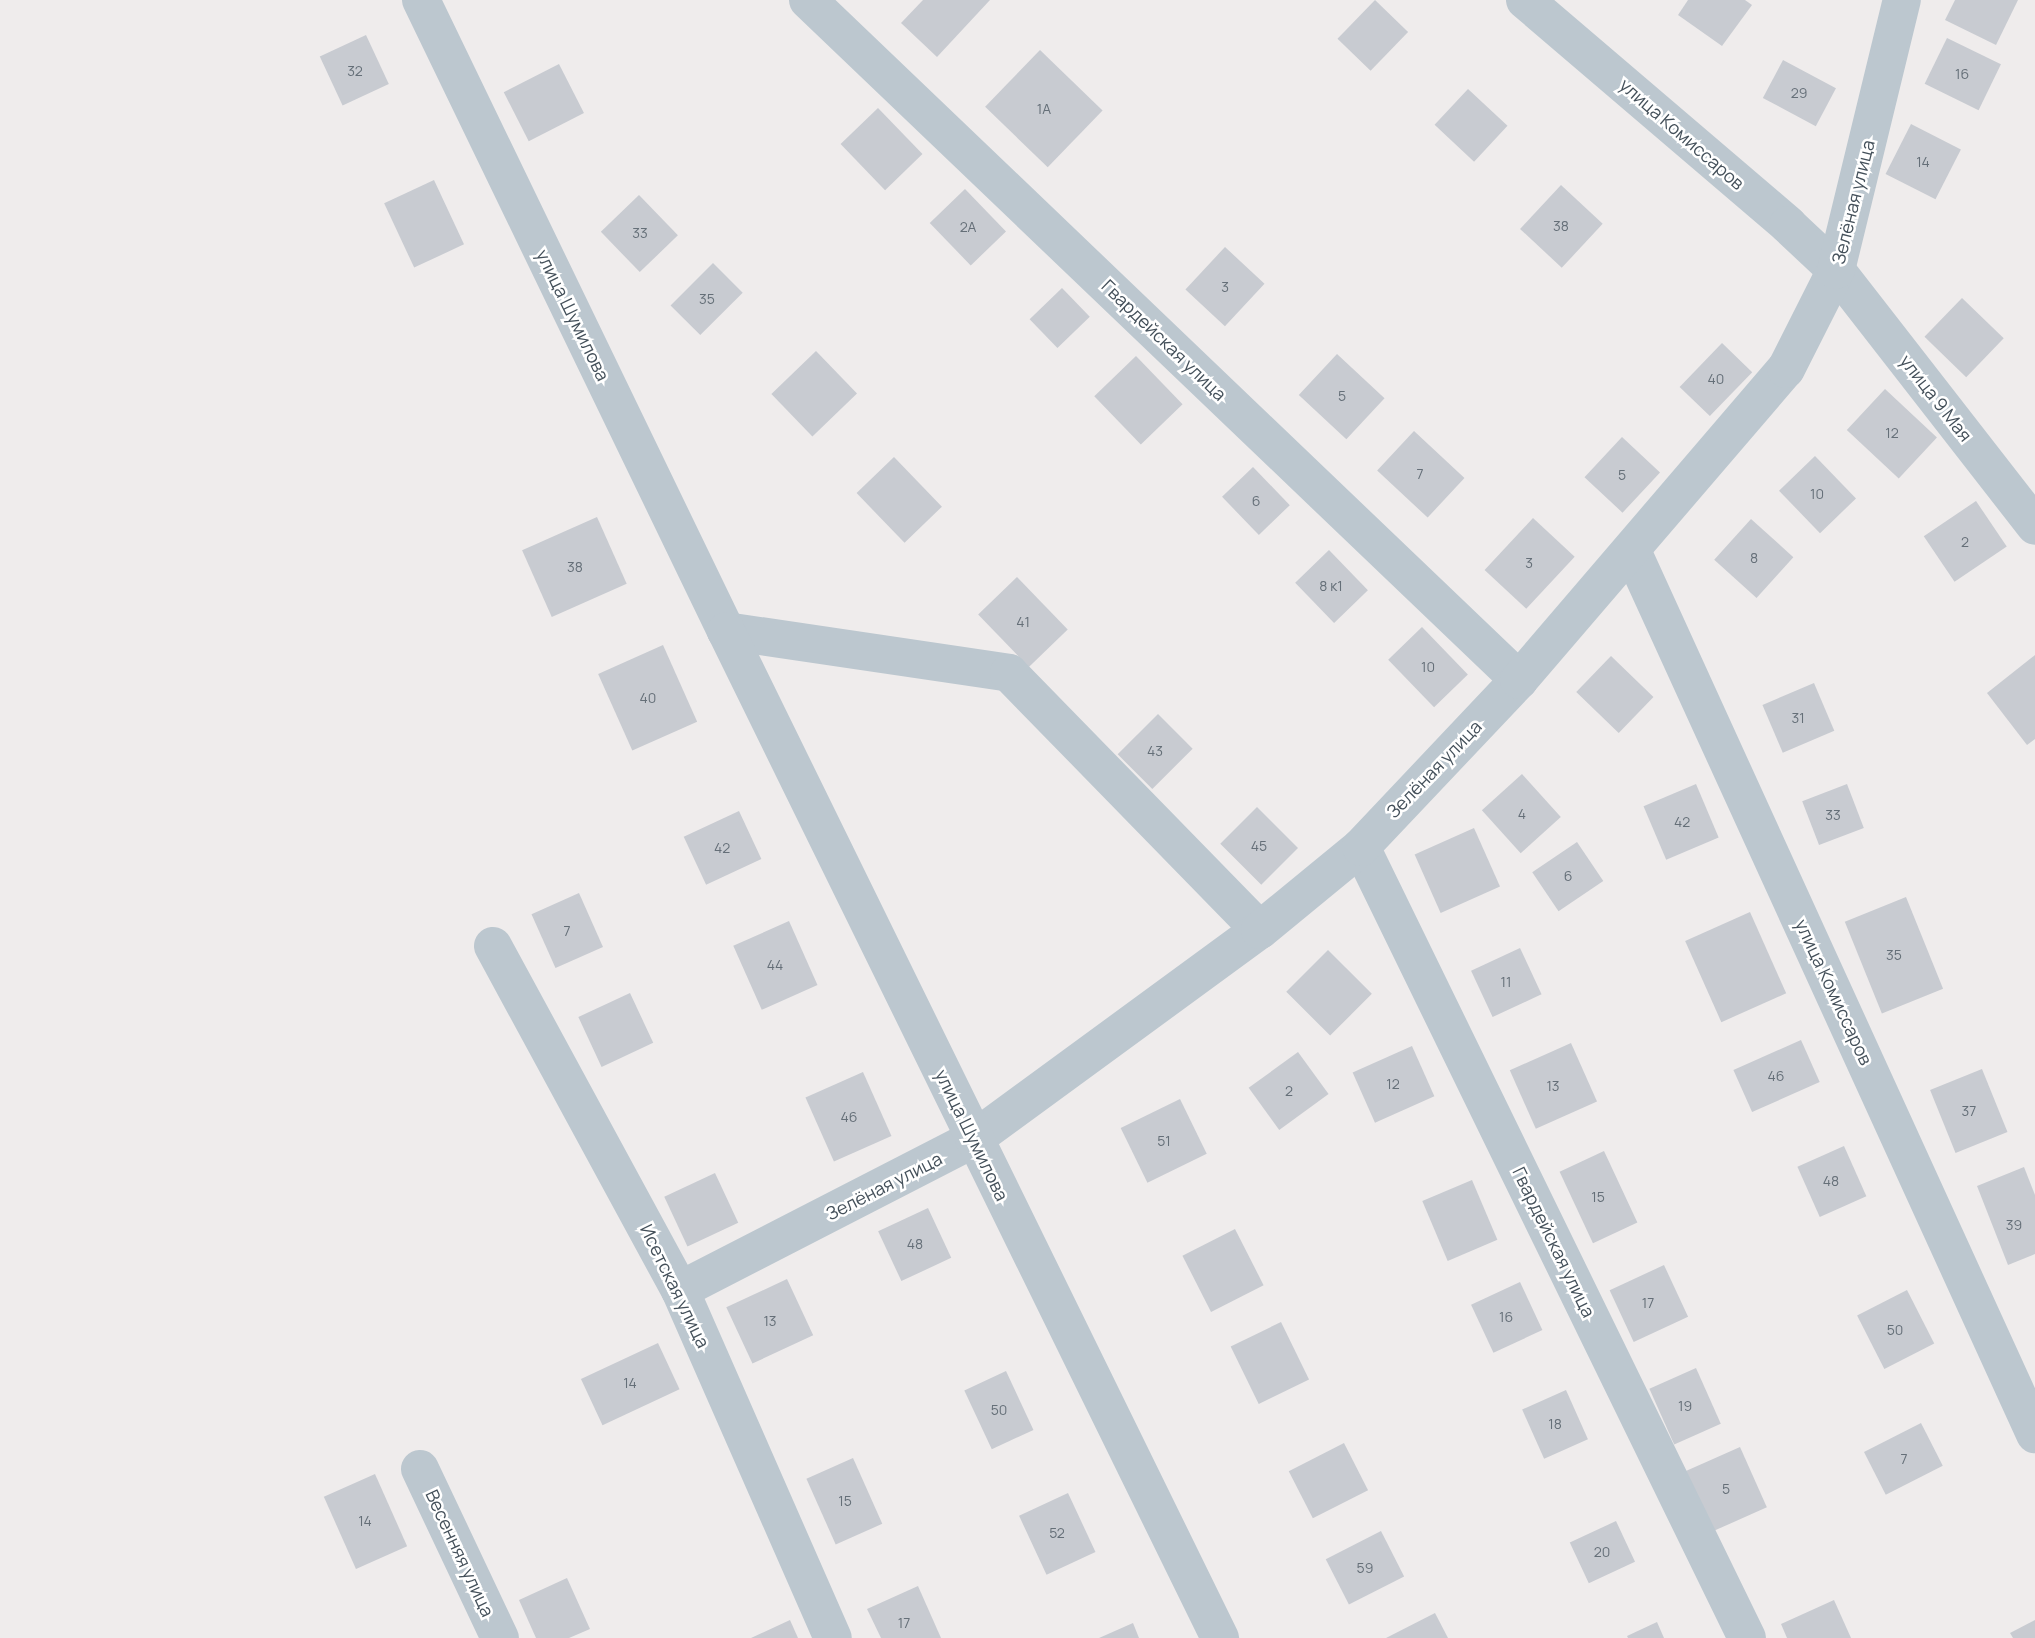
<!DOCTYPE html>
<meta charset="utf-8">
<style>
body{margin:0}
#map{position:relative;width:2035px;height:1638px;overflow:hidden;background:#efecec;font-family:Manrope,sans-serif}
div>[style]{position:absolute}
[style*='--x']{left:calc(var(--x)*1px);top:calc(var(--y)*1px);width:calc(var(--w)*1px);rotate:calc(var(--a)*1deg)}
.building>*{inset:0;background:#c8cbd1;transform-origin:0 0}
.minor>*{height:38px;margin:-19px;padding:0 19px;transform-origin:19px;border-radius:19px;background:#bcc7cf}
.tertiary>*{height:38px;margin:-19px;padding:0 19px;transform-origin:19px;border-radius:19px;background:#bcc7cf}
span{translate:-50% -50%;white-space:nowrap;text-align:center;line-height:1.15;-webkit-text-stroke:5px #fff;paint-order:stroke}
.number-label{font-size:14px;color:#656f78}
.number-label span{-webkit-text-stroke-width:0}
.street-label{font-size:18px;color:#44505a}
</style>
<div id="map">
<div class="building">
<i style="clip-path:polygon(923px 0,990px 0,937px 57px,901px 23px)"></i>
<i style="left:1375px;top:0;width:46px;height:54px;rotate:44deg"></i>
<i style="clip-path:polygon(1688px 0,1745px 0,1752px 5px,1722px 46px,1678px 15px)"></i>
<i style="clip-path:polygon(1955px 0,2018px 0,1996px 45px,1945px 20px)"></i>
<i style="left:366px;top:35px;width:54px;height:51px;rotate:65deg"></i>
<i style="left:1947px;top:38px;width:60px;height:51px;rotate:26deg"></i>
<i style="left:1040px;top:50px;width:87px;height:79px;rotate:44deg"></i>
<i style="left:1783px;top:60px;width:60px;height:43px;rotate:28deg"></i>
<i style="left:559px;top:64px;width:55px;height:62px;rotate:63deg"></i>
<i style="left:1468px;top:89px;width:54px;height:49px;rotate:43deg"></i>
<i style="left:878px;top:108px;width:64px;height:52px;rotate:46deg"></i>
<i style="left:1911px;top:124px;width:56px;height:56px;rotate:27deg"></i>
<i style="left:434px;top:180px;width:71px;height:55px;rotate:65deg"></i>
<i style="left:1561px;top:185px;width:57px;height:60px;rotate:43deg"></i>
<i style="left:965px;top:189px;width:59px;height:49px;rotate:46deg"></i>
<i style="left:639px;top:195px;width:56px;height:53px;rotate:46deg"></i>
<i style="left:1225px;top:247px;width:54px;height:58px;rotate:43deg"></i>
<i style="left:713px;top:263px;width:42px;height:60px;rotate:45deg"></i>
<i style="left:1062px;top:288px;width:40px;height:45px;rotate:46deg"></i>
<i style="left:1962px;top:298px;width:58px;height:54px;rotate:44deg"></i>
<i style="left:1722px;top:343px;width:42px;height:61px;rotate:44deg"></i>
<i style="left:816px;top:351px;width:59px;height:62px;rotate:46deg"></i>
<i style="left:1337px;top:354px;width:65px;height:56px;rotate:43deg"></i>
<i style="left:1136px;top:356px;width:67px;height:58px;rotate:46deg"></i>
<i style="left:1885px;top:389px;width:71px;height:56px;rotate:43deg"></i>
<i style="left:1414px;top:431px;width:69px;height:54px;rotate:43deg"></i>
<i style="left:1622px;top:437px;width:52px;height:55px;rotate:43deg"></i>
<i style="left:1815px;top:456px;width:59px;height:50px;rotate:46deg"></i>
<i style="left:894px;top:457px;width:69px;height:52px;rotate:46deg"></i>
<i style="left:1253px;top:467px;width:53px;height:43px;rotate:46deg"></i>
<i style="left:1976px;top:501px;width:55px;height:63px;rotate:56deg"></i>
<i style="left:597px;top:517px;width:73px;height:82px;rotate:66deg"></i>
<i style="left:1533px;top:518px;width:57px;height:71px;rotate:43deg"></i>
<i style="left:1751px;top:519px;width:57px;height:55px;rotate:42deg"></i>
<i style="left:1329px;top:550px;width:56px;height:47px;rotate:46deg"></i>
<i style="left:1017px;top:577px;width:73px;height:54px;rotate:46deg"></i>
<i style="left:1422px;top:627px;width:66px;height:47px;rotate:46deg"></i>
<i style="left:663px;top:645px;width:84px;height:71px;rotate:66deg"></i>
<i style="clip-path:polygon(2035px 655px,2035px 739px,2027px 745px,1987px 693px)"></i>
<i style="left:1611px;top:656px;width:59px;height:50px;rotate:44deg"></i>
<i style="left:1814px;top:683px;width:52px;height:56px;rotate:67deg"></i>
<i style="left:1158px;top:714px;width:49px;height:57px;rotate:45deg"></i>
<i style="left:1522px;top:774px;width:58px;height:54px;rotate:48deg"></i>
<i style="left:1696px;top:784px;width:58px;height:57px;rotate:67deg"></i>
<i style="left:1847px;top:784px;width:47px;height:48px;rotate:69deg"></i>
<i style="left:1257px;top:807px;width:58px;height:52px;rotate:45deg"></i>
<i style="left:739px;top:811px;width:53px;height:61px;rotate:65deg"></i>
<i style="left:1474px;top:828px;width:64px;height:65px;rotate:66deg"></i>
<i style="left:1577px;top:842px;width:47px;height:54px;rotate:56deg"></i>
<i style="left:579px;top:893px;width:59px;height:52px;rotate:66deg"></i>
<i style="left:1906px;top:897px;width:99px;height:66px;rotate:68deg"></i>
<i style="left:1750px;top:912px;width:89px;height:71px;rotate:66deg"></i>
<i style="left:789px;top:921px;width:70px;height:61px;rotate:66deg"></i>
<i style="left:1520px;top:948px;width:51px;height:54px;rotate:65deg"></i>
<i style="left:1328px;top:950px;width:62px;height:59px;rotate:45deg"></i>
<i style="left:630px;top:993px;width:55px;height:57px;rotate:65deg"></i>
<i style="left:1801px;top:1040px;width:46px;height:74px;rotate:66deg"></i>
<i style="left:1571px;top:1043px;width:64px;height:67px;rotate:66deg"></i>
<i style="left:1412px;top:1046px;width:55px;height:65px;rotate:66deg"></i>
<i style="left:1298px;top:1052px;width:52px;height:61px;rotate:54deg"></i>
<i style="left:1982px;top:1069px;width:68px;height:56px;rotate:68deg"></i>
<i style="left:863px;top:1072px;width:70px;height:63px;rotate:66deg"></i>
<i style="left:1180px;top:1099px;width:61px;height:66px;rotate:64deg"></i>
<i style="left:1844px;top:1146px;width:55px;height:51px;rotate:66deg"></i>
<i style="left:1604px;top:1151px;width:79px;height:49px;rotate:65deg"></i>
<i style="clip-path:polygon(2024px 1167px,2035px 1195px,2035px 1254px,2008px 1265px,1977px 1186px)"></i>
<i style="left:715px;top:1173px;width:55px;height:56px;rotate:65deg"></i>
<i style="left:1472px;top:1180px;width:65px;height:54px;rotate:67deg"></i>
<i style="left:928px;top:1208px;width:55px;height:55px;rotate:65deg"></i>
<i style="left:1235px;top:1229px;width:63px;height:59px;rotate:63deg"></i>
<i style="left:1664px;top:1265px;width:57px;height:60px;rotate:65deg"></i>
<i style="left:787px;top:1279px;width:62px;height:67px;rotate:65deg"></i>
<i style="left:1520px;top:1282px;width:53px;height:54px;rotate:65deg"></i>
<i style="left:1907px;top:1290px;width:60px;height:56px;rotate:63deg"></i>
<i style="left:1281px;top:1322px;width:64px;height:56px;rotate:64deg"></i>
<i style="left:658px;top:1343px;width:51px;height:85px;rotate:65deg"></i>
<i style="left:1696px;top:1368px;width:61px;height:51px;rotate:66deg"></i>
<i style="left:1006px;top:1371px;width:65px;height:46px;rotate:65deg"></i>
<i style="left:1566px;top:1390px;width:54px;height:48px;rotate:66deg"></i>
<i style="left:1921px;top:1423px;width:48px;height:64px;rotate:63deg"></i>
<i style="left:1344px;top:1443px;width:53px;height:62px;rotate:63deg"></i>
<i style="left:1740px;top:1447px;width:66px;height:61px;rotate:66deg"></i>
<i style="left:853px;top:1458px;width:72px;height:51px;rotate:66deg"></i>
<i style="left:375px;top:1474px;width:79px;height:56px;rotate:66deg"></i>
<i style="left:1068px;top:1493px;width:65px;height:54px;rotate:65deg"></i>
<i style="left:1616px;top:1521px;width:45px;height:51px;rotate:65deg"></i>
<i style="left:1381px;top:1531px;width:51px;height:62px;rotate:63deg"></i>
<i style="clip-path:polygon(567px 1578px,590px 1629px,569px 1638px,536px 1638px,519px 1600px)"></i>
<i style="clip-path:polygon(918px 1586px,941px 1638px,881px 1638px,867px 1609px)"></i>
<i style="clip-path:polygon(1834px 1600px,1851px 1638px,1787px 1638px,1781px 1624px)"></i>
<i style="clip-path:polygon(1435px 1613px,1448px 1638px,1386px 1638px)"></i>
<i style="clip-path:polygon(790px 1620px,798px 1638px,751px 1638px)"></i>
<i style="clip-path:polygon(2035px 1620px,2035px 1638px,2013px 1638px,2010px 1633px)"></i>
<i style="clip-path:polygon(1657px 1622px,1664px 1638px,1628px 1638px,1627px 1636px)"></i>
<i style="clip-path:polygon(1133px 1623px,1139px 1638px,1099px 1638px)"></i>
</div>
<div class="minor">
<i style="--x:808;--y:0;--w:984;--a:43.72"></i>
<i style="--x:1525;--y:0;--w:346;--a:40.5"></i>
<i style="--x:1788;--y:225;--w:66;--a:43.2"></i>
<i style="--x:1836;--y:270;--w:324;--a:52.1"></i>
<i style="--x:1632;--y:551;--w:971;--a:65.47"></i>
<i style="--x:726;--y:631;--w:286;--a:8.4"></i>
<i style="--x:1009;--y:673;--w:359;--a:45.7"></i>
<i style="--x:1361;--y:847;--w:880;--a:63.99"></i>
<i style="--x:493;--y:946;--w:392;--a:61.5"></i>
<i style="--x:680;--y:1290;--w:380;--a:66.3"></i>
<i style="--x:680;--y:1290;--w:331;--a:-27.2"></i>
<i style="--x:974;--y:1139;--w:354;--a:-36.2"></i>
<i style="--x:1260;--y:930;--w:131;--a:-39.4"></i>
<i style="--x:1361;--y:847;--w:230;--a:-46.6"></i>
<i style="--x:1519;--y:680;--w:410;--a:-49.4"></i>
<i style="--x:1786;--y:369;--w:111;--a:-63.2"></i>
<i style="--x:1836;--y:270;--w:278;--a:-76.3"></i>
<i style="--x:420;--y:1469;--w:187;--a:64.7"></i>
</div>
<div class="tertiary">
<i style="--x:421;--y:0;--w:701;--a:64.2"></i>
<i style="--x:726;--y:631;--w:1122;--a:63.87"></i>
</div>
<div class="number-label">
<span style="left:355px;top:71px">32</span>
<span style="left:1962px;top:74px">16</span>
<span style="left:1799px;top:93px">29</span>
<span style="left:1044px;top:109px">1А</span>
<span style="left:1923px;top:162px">14</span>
<span style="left:1561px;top:226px">38</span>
<span style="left:968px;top:227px">2А</span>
<span style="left:640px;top:233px">33</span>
<span style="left:1225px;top:287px">3</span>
<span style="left:707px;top:299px">35</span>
<span style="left:1716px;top:379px">40</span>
<span style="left:1342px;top:396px">5</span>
<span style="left:1892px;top:433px">12</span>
<span style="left:1420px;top:474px">7</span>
<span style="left:1622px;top:475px">5</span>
<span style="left:1817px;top:494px">10</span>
<span style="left:1256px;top:501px">6</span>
<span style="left:1965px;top:542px">2</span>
<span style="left:1754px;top:558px">8</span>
<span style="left:1529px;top:563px">3</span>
<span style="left:575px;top:567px">38</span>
<span style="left:1331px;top:586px">8 к1</span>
<span style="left:1023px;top:622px">41</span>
<span style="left:1428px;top:667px">10</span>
<span style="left:648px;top:698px">40</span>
<span style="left:1798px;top:718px">31</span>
<span style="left:1155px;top:751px">43</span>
<span style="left:1522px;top:814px">4</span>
<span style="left:1833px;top:815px">33</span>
<span style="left:1682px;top:822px">42</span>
<span style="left:1259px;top:846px">45</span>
<span style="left:722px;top:848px">42</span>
<span style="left:1568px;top:876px">6</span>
<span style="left:567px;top:931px">7</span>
<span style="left:1894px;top:955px">35</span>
<span style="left:775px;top:965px">44</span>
<span style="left:1506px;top:982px">11</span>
<span style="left:1776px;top:1076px">46</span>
<span style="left:1393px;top:1084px">12</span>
<span style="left:1553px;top:1086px">13</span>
<span style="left:1289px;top:1091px">2</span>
<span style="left:1969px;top:1111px">37</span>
<span style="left:849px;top:1117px">46</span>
<span style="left:1164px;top:1141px">51</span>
<span style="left:1831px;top:1181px">48</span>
<span style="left:1598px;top:1197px">15</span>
<span style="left:2014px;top:1225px">39</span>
<span style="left:915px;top:1244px">48</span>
<span style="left:1648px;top:1303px">17</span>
<span style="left:1506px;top:1317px">16</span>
<span style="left:770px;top:1321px">13</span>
<span style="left:1895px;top:1330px">50</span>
<span style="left:630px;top:1383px">14</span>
<span style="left:1685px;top:1406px">19</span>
<span style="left:999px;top:1410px">50</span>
<span style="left:1555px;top:1424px">18</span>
<span style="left:1904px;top:1459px">7</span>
<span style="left:1726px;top:1489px">5</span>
<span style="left:845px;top:1501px">15</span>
<span style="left:365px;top:1521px">14</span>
<span style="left:1057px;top:1533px">52</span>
<span style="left:1602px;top:1552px">20</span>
<span style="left:1365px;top:1568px">59</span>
<span style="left:904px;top:1623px">17</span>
</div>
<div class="street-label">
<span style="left:1682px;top:134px;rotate:41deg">улица Комиссаров</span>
<span style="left:1853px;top:202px;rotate:-76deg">Зелёная улица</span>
<span style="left:573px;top:315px;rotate:64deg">улица Шумилова</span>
<span style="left:1164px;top:340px;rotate:44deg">Гвардейская улица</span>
<span style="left:1936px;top:398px;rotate:52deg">улица 9 Мая</span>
<span style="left:1434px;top:769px;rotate:-46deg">Зелёная улица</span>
<span style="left:1834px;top:992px;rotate:65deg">улица Комиссаров</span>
<span style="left:972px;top:1135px;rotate:64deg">улица Шумилова</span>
<span style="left:884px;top:1186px;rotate:-27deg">Зелёная улица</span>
<span style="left:1554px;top:1242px;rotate:64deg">Гвардейская улица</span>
<span style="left:675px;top:1286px;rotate:64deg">Исетская улица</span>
<span style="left:460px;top:1553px;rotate:65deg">Весенняя улица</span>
</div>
</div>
